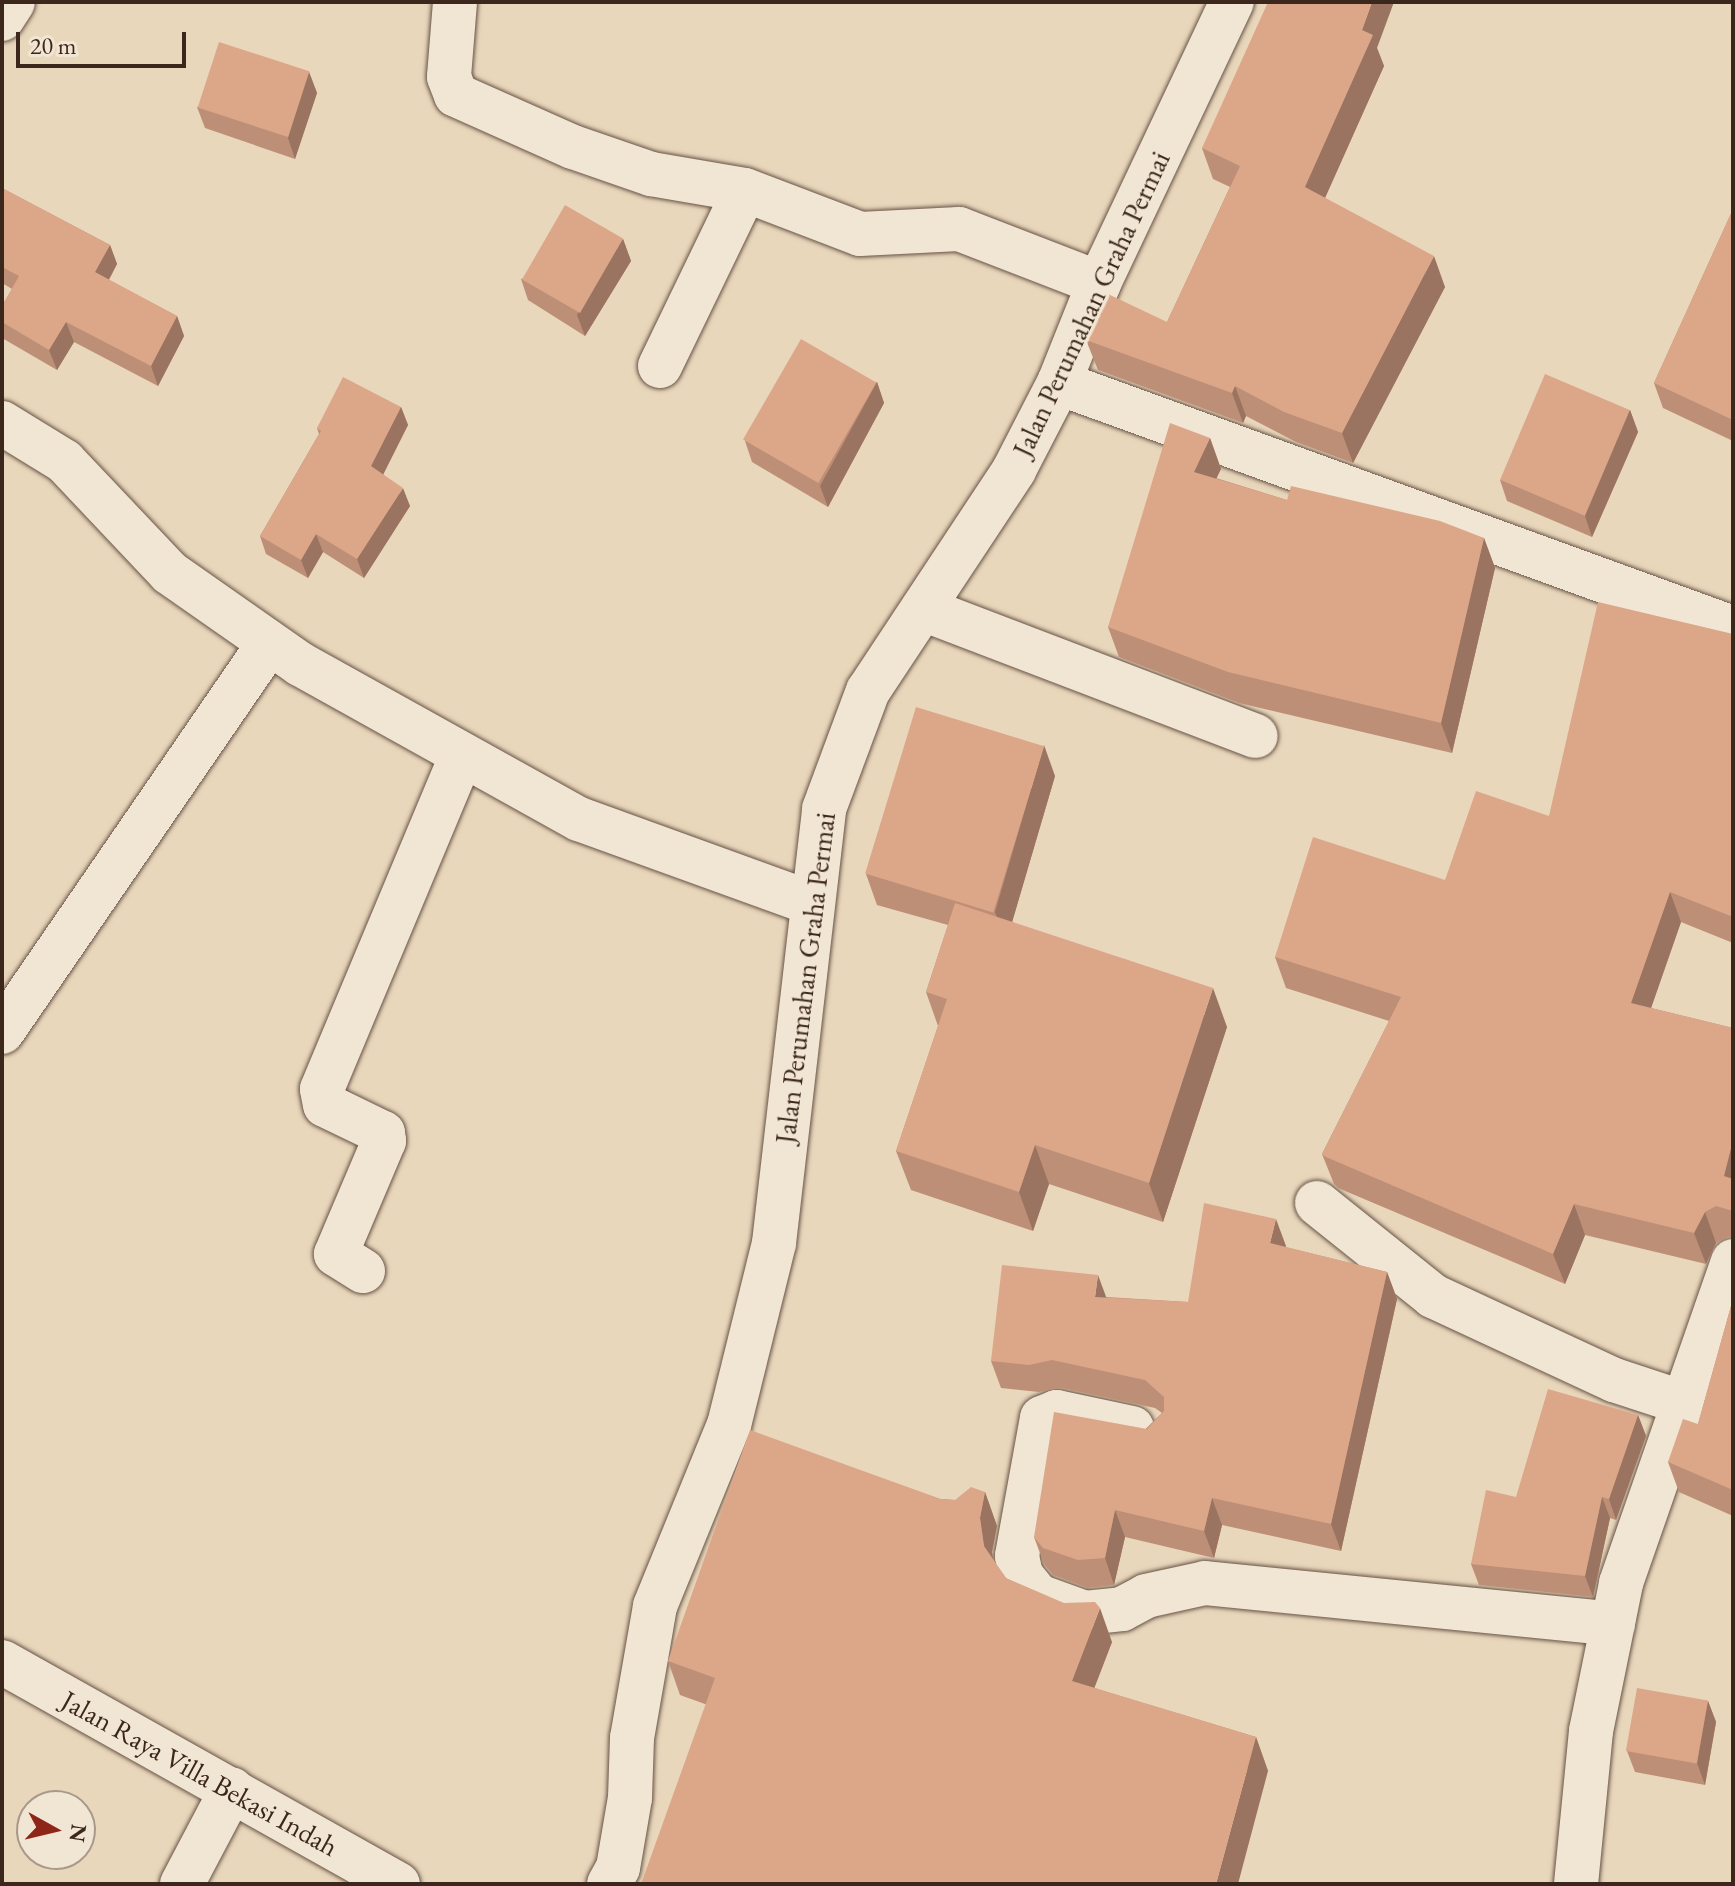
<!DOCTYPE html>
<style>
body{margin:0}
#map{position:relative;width:1735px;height:1886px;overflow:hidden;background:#e9d7bc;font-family:"EB Garamond",serif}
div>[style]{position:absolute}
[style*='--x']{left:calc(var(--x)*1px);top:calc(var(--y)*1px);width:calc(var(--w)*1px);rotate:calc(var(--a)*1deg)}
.roads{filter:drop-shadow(0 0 2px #675345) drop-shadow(0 0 2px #675345)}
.minor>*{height:44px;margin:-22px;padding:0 22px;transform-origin:22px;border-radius:22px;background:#f1e5d3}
.secondary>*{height:44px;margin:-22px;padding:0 22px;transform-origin:22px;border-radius:22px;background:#f1e5d3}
.wall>*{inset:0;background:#bd8f76}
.shaded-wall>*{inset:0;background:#9a7460}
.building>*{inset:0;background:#dca689;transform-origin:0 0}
span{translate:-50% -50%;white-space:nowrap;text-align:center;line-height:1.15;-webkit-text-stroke:7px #f1e5d3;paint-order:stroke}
.street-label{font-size:28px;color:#3c271d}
.frame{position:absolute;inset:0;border:4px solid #3c271d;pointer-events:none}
.north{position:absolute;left:16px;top:1790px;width:80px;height:80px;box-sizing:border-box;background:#f1e5d3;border:2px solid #a9998a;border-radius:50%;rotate:98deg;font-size:22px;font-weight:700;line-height:32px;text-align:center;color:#3c271d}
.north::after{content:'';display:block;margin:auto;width:28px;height:36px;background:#8f2418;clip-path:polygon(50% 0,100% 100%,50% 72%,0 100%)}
.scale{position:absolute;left:16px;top:32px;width:170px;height:36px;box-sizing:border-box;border:4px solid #3c271d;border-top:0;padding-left:10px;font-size:24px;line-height:28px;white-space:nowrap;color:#3c271d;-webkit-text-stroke:6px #f1e5d3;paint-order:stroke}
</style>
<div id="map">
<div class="roads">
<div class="minor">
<i style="--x:455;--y:2;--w:75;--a:94.6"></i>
<i style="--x:449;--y:77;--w:19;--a:69"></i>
<i style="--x:456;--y:95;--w:128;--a:24"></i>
<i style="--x:573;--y:147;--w:83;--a:19.1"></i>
<i style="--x:651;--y:174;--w:95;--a:9.7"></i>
<i style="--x:2;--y:19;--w:20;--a:-57"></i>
<i style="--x:660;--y:366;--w:195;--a:-64.2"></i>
<i style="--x:745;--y:190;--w:123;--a:20.9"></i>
<i style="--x:860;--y:234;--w:99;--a:-2.9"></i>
<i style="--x:959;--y:229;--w:150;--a:21.1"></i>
<i style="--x:1059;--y:383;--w:717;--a:19.98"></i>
<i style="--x:2;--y:423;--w:73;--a:31.5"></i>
<i style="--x:64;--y:461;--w:154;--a:46.6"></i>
<i style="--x:170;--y:573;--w:159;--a:35"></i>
<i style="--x:300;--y:664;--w:319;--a:29.1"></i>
<i style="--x:579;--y:819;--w:247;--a:19.9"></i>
<i style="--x:923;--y:609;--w:356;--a:20.9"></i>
<i style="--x:2;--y:1032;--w:471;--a:-55.5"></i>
<i style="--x:1317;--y:1203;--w:149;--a:38.7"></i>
<i style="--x:1433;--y:1296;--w:200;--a:24.9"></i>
<i style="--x:1614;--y:1380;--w:71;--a:18.2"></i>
<i style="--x:363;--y:1271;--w:32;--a:-148"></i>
<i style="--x:336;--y:1254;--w:123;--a:-67"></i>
<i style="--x:384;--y:1141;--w:8;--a:-97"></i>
<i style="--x:383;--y:1133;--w:64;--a:-154.2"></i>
<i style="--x:325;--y:1105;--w:16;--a:-101"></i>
<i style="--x:322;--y:1089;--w:360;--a:-67.3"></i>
<i style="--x:1132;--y:1428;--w:77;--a:-168"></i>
<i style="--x:1057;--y:1412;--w:16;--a:158"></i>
<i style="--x:1042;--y:1418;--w:140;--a:100.3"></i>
<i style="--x:1017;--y:1556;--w:19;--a:78"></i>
<i style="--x:1021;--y:1575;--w:27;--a:51"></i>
<i style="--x:1038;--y:1596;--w:50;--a:19.9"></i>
<i style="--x:1085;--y:1613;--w:37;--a:-6"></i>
<i style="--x:1122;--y:1609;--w:27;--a:-28"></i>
<i style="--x:1146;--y:1596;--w:60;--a:-12.4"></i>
<i style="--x:1205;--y:1583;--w:410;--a:5.7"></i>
<i style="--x:182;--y:1884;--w:107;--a:-62.2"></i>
<i style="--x:609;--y:1884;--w:18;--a:-61"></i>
<i style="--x:618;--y:1868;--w:71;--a:-80.3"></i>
<i style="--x:630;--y:1798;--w:60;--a:-88.1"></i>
<i style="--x:632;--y:1738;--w:134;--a:-80.1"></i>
<i style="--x:655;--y:1606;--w:196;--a:-67.8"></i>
<i style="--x:729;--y:1425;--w:187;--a:-76.1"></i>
<i style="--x:774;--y:1243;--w:437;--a:-83.4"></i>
<i style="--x:824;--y:809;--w:126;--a:-69.6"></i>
<i style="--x:868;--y:691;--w:265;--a:-56.5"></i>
<i style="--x:1014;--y:470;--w:98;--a:-62.7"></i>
<i style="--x:1059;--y:383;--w:108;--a:-68.2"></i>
<i style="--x:1099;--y:283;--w:311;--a:-64.7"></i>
<i style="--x:1576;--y:1884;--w:154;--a:-84.4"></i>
<i style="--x:1591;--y:1731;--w:151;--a:-78.5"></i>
<i style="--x:1621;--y:1583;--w:341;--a:-70.8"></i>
</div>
<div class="secondary">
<i style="--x:2;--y:1662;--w:454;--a:29.3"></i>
</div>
</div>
<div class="wall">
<i style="clip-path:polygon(1377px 48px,1384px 66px,1325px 198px,1445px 287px,1353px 463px,1296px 442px,1246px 416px,1243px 423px,1098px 370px,1086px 340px,1167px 322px,1230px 187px,1213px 179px,1202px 148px)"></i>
<i style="clip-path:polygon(309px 72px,317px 93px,295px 159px,205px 128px,197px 107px)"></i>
<i style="clip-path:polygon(2px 188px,110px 245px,117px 264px,109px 280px,177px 316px,184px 336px,158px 386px,74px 342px,57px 370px,2px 338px,2px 306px,12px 289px,2px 283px)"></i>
<i style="clip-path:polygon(1733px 209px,1733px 441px,1663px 408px,1654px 383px)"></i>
<i style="clip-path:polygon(623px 239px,631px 261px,585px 336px,528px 300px,521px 279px)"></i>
<i style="clip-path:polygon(877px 382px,884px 403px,828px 507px,752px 462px,745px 441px)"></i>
<i style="clip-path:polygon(401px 407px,408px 425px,383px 474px,410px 506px,364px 578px,323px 552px,308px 578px,266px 554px,260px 536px,319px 434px,317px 428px)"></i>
<i style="clip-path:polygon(1630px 410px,1638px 432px,1592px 537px,1507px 501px,1500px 480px)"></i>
<i style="clip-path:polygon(1210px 438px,1221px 469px,1216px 478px,1287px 500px,1484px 538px,1495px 568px,1452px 753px,1239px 703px,1119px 657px,1108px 627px)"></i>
<i style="clip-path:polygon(1733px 634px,1733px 943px,1681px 922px,1651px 1008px,1733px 1028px,1733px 1238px,1728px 1237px,1716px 1243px,1706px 1264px,1585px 1235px,1565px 1284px,1338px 1188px,1334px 1184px,1322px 1154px,1389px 1021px,1286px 988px,1275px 957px,1445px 880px,1549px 816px)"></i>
<i style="clip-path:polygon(1055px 776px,1012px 922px,1227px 1027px,1163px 1222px,1049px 1184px,1033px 1231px,911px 1190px,896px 1151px,938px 1026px,926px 992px,948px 925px,877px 905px,866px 874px)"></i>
<i style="clip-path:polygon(1285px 1247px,1387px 1272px,1397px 1299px,1341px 1551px,1222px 1525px,1214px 1558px,1125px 1537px,1114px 1585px,1088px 1588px,1053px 1575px,1044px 1564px,1034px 1537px,1162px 1413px,1155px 1408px,1062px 1388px,1039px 1392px,1001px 1388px,991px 1361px,1106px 1297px,1188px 1302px)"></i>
<i style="clip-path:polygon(1733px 1299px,1733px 1516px,1679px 1492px,1668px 1462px,1698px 1424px)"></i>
<i style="clip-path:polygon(1638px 1415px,1646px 1436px,1616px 1520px,1610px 1518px,1593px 1597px,1479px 1585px,1471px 1564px,1516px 1497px)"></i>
<i style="clip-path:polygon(985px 1492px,997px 1526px,992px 1552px,993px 1560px,1006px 1578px,1112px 1642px,1094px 1688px,1256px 1737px,1268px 1771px,705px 1704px,680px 1695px,668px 1661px,941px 1499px,955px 1500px)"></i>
<i style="clip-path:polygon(1708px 1701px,1716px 1722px,1705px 1785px,1635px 1772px,1627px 1751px)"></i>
</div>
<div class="shaded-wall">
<i style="clip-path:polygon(1372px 2px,1394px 2px,1377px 48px,1384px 66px,1316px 218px,1305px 187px)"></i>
<i style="clip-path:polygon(309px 72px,317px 93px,295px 159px,288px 138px)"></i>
<i style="clip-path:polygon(623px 239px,631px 261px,585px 336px,577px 315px)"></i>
<i style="clip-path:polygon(110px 245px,117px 264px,102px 292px,95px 272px)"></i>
<i style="clip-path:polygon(1434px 256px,1445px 287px,1353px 463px,1342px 433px)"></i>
<i style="clip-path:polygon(177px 316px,184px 336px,158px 386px,151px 366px)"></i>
<i style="clip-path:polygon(66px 322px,74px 342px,57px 370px,49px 350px)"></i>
<i style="clip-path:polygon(877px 382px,884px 403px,828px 507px,820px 486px)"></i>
<i style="clip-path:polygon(1235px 386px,1246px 416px,1243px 423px,1232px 393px)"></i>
<i style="clip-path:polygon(401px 407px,408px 425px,378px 485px,371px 466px)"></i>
<i style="clip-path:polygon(1630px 410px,1638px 432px,1592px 537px,1585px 516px)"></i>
<i style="clip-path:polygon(1210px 438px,1221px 469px,1205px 502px,1194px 472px)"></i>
<i style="clip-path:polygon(403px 488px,410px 506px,364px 578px,357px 559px)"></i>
<i style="clip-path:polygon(316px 534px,323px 552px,308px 578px,301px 560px)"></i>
<i style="clip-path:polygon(1484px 538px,1495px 568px,1452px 753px,1441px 723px)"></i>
<i style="clip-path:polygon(1044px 745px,1055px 776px,1006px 943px,995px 912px)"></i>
<i style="clip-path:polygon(1670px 892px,1681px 922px,1642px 1034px,1631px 1003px)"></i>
<i style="clip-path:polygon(1213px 988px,1227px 1027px,1163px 1222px,1149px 1183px)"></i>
<i style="clip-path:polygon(1733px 1140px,1733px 1201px,1724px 1176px)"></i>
<i style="clip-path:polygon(1035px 1145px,1049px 1184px,1033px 1231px,1019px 1192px)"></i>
<i style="clip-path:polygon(1574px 1204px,1585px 1235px,1565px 1284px,1553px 1254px)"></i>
<i style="clip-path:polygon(1705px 1212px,1716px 1243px,1706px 1264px,1694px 1233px)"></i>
<i style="clip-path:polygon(1276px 1219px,1286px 1246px,1280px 1270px,1270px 1243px)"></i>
<i style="clip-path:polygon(1387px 1272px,1397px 1299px,1341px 1551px,1331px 1524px)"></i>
<i style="clip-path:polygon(1098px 1275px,1108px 1302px,1095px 1297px)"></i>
<i style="clip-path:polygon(1638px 1415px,1646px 1436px,1616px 1520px,1609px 1499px)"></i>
<i style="clip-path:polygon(985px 1492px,997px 1526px,992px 1552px,997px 1580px,984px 1546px,980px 1518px)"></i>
<i style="clip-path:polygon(1602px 1497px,1610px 1518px,1593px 1597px,1585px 1576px)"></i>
<i style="clip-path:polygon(1212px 1498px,1222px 1525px,1214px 1558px,1204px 1531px)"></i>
<i style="clip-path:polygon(1115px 1510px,1125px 1537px,1114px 1585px,1105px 1558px)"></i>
<i style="clip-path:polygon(1100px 1608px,1112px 1642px,1084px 1715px,1072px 1681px)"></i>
<i style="clip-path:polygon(1708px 1701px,1716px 1722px,1705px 1785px,1697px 1763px)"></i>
<i style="clip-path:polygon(1256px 1737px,1268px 1771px,1238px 1884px,1216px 1884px)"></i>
</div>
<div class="building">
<i style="clip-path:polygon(1268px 2px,1372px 2px,1362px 30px,1373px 35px,1305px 187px,1434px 256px,1342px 433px,1284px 412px,1235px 386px,1232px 393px,1086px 340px,1108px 294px,1167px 322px,1240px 166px,1202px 148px)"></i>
<i style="left:219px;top:42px;width:95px;height:69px;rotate:18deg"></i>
<i style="clip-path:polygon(2px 188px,110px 245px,95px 272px,177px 316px,151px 366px,66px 322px,49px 350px,2px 322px,2px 306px,19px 276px,2px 267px)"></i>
<i style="left:565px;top:205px;width:67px;height:86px;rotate:30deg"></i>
<i style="clip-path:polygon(1733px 209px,1733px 420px,1654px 383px)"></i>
<i style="left:801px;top:339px;width:87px;height:116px;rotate:30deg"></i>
<i style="left:1545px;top:374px;width:92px;height:115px;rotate:23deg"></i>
<i style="clip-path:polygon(343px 377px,401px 407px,371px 466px,403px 488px,357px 559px,316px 534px,301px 560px,260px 536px,321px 431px,317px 428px)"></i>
<i style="clip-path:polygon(1170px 423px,1210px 438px,1194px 472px,1287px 500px,1291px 486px,1440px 521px,1484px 538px,1441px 723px,1228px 672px,1108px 627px)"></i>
<i style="clip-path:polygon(1598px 602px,1733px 634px,1733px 917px,1670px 892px,1631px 1003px,1733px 1028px,1733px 1140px,1724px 1176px,1733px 1179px,1733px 1211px,1716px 1206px,1705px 1212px,1694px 1233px,1574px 1204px,1553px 1254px,1326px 1157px,1322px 1154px,1401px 997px,1275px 957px,1313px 837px,1445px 880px,1476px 791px,1549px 816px)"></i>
<i style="left:916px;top:707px;width:134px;height:174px;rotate:17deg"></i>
<i style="clip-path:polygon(955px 903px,1213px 988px,1149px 1183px,1035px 1145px,1019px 1192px,896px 1151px,947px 999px,926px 992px)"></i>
<i style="clip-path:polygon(1204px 1203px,1276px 1219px,1270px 1243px,1387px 1272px,1331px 1524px,1212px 1498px,1204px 1531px,1115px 1510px,1105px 1558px,1078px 1560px,1043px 1548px,1034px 1537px,1054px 1412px,1147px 1429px,1164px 1411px,1164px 1397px,1145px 1380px,1052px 1360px,1029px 1365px,991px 1361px,1002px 1265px,1098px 1275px,1095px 1297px,1188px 1302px)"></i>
<i style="clip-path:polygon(1733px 1299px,1733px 1490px,1668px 1462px,1683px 1419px,1698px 1424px)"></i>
<i style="clip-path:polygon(1548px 1389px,1638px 1415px,1609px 1499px,1602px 1497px,1585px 1576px,1471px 1564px,1486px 1490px,1516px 1497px)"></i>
<i style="clip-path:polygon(750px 1430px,941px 1499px,955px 1500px,971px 1487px,985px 1492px,980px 1518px,984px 1546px,1006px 1578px,1064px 1603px,1095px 1602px,1100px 1608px,1072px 1681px,1256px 1737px,1216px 1884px,641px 1884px,715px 1678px,668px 1661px)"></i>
<i style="left:1637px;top:1688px;width:72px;height:64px;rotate:10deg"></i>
</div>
<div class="street-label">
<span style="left:1091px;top:304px;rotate:-65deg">Jalan Perumahan Graha Permai</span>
<span style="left:805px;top:978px;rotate:-83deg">Jalan Perumahan Graha Permai</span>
<span style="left:200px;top:1773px;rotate:29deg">Jalan Raya Villa Bekasi Indah</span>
</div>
<div class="frame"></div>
<div class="north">N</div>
<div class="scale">20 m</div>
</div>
